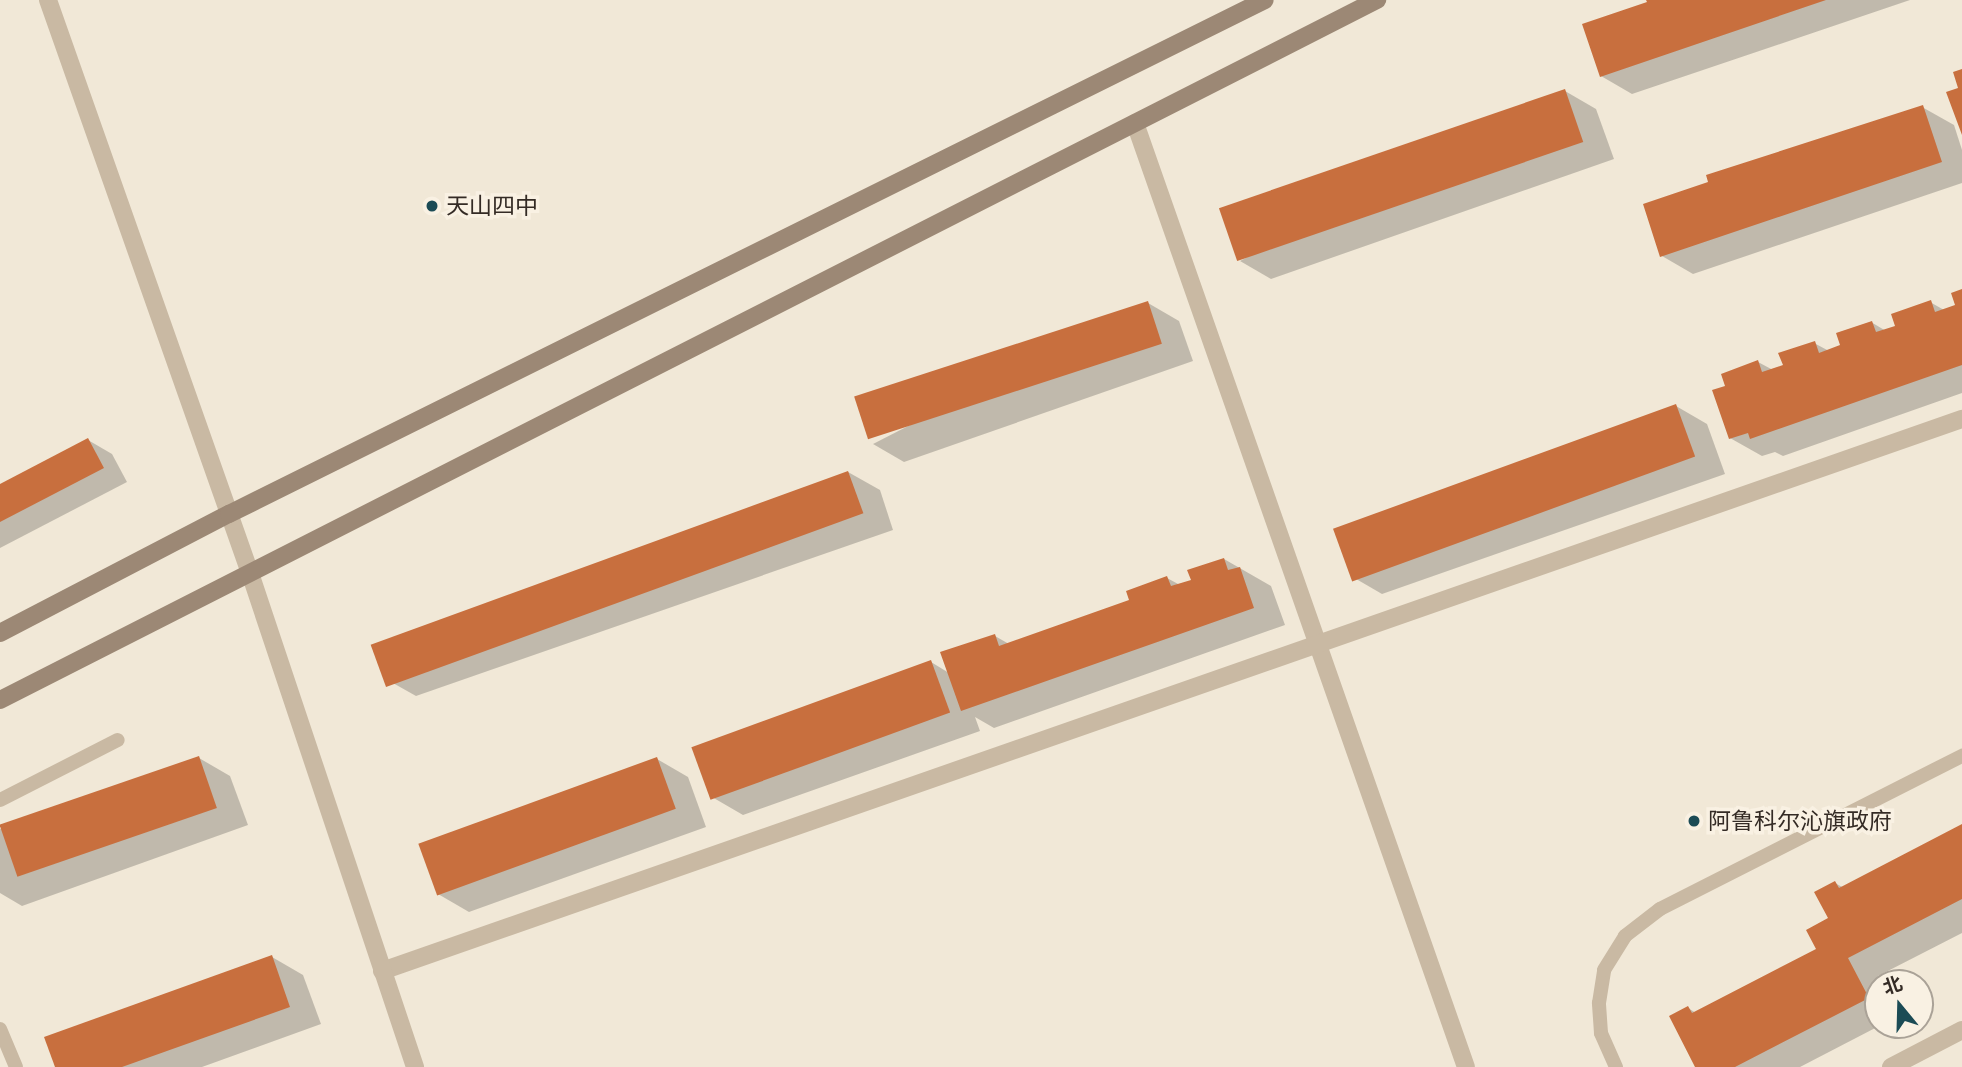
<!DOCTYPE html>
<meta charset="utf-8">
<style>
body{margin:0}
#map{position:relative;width:1962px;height:1067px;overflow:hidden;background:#f1e8d7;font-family:Cabin,"Noto Sans SC",sans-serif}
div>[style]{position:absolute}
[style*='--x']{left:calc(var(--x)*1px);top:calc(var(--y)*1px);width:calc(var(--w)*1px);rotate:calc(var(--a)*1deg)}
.shadow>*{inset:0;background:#0003}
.building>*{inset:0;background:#c86f3e;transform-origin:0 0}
.service>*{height:14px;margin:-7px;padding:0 7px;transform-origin:7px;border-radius:7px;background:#c9b9a3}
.minor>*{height:18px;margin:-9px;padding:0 9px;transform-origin:9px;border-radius:9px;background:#c9b9a3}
.tertiary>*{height:18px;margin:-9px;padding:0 9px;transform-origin:9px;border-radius:9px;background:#c9b9a3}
.secondary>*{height:18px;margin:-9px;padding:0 9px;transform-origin:9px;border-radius:9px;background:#9c8875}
.dots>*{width:19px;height:19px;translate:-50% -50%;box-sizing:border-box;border:4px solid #f9f1e3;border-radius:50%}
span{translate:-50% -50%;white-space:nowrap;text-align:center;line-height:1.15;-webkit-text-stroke:7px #f9f1e3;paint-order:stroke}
.poi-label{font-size:23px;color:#342b25}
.left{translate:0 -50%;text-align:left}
.north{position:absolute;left:1864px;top:969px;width:70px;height:70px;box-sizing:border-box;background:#f9f1e3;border:2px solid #aaa297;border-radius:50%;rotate:341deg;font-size:19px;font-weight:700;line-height:28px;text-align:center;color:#342b25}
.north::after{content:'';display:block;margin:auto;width:24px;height:32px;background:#1b4b55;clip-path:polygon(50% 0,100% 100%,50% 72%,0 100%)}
</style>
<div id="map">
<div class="shadow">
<i style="clip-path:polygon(1648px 0,1910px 0,1632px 94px,1601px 76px,1649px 3px)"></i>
<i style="clip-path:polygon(1565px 91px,1596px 109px,1614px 159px,1271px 279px,1240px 261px)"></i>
<i style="clip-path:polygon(1922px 107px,1954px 125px,1962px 150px,1962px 183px,1693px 274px,1662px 256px)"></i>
<i style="clip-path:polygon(1962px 291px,1962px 393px,1783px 456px,1775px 452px,1762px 456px,1730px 438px,1727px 387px,1758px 362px,1773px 370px,1785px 366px,1814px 343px,1829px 351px,1842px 346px,1871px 322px,1886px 331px,1897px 327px,1930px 302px,1944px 310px,1957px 306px)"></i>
<i style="clip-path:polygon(1148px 303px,1179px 321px,1193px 361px,904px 462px,873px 444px)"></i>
<i style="clip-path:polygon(1676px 406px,1707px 424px,1725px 474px,1382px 594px,1351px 576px)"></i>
<i style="clip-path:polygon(88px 440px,112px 454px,127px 482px,0 548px,0 485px)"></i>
<i style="clip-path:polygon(848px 472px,880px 490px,893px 530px,416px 696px,384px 678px)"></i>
<i style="clip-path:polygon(1224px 559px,1271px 586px,1285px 625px,994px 728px,975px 717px,980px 731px,743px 815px,712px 797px,931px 662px,949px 673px,995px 636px,1009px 644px,1131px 601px,1167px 578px,1180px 585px,1193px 581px)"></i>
<i style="clip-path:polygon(199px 758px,230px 776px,248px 825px,22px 906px,0 893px,0 829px)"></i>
<i style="clip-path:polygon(657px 759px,688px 777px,706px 827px,469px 912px,438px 894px)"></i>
<i style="clip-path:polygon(1962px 826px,1962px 933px,1878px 976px,1882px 983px,1878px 983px,1878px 1025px,1881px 1025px,1800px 1067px,1697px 1067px,1688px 1008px,1696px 1013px,1819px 950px,1830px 919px,1835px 883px,1844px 888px)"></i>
<i style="clip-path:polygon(272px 957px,303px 975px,321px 1024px,202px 1067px,57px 1067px)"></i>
</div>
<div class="building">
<i style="clip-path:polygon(1646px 0,1826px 0,1600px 77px,1582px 24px,1647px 2px)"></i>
<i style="clip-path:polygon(1962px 69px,1962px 135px,1946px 92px,1958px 88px,1953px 72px)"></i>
<i style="left:1565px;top:89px;width:56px;height:366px;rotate:71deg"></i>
<i style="clip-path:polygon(1923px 105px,1942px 162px,1660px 257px,1643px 204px,1708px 182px,1706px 175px)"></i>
<i style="clip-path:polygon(1962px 289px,1962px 365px,1750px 439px,1748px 433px,1729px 439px,1712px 390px,1725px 386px,1721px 374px,1758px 360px,1762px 372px,1783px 365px,1778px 353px,1815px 341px,1819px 353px,1840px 345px,1836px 333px,1872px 321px,1876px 332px,1895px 326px,1891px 314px,1931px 300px,1935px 312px,1955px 305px,1951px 293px)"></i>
<i style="left:1148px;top:301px;width:45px;height:309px;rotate:72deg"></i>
<i style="left:1676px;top:404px;width:56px;height:365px;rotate:70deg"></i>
<i style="clip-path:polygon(88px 438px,104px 468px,0 522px,0 484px)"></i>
<i style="left:848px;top:471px;width:45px;height:508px;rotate:70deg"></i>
<i style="clip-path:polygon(1224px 558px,1228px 570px,1240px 567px,1254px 608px,961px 711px,940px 652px,995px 634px,999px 646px,1129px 600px,1126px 591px,1167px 576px,1171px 586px,1191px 580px,1187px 570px)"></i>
<i style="left:931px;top:660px;width:56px;height:255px;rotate:70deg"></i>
<i style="left:199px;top:756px;width:55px;height:211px;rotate:71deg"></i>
<i style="left:657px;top:757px;width:55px;height:254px;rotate:70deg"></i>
<i style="clip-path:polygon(1962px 824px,1962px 899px,1848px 958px,1869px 998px,1735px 1067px,1695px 1067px,1669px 1016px,1688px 1006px,1692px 1013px,1816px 949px,1806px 930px,1828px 918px,1814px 892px,1835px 881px,1839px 888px)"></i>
<i style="clip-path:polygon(272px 955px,290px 1007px,122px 1067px,55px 1067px,44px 1037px)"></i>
</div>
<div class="service">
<i style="--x:0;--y:800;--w:132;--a:-27"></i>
<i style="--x:0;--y:1029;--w:41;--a:67.2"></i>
<i style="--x:1616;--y:1067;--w:37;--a:-114"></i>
<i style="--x:1601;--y:1033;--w:30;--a:-94"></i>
<i style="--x:1599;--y:1003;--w:33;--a:-81"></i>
<i style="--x:1604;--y:970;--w:40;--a:-58"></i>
<i style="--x:1625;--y:936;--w:44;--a:-37.6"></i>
<i style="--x:1660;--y:909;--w:339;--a:-26.9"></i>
</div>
<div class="minor">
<i style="--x:1135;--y:123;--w:1000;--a:70.68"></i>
<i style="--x:382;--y:971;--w:1674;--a:-19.26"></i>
<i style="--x:1891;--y:1067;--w:80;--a:-27.5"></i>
</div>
<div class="tertiary">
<i style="--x:48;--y:0;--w:608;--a:70.58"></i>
<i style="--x:250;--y:573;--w:521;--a:71.53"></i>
</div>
<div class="secondary">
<i style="--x:0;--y:633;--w:258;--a:-27.5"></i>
<i style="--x:229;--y:514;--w:1156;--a:-26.39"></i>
<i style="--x:0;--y:700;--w:1545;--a:-26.95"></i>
</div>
<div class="dots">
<i style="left:432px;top:206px;background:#1b4b55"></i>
<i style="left:1694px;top:821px;background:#1b4b55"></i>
</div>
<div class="poi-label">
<span class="left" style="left:446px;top:206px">天山四中</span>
<span class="left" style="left:1708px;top:821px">阿鲁科尔沁旗政府</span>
</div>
<div class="north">北</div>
</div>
